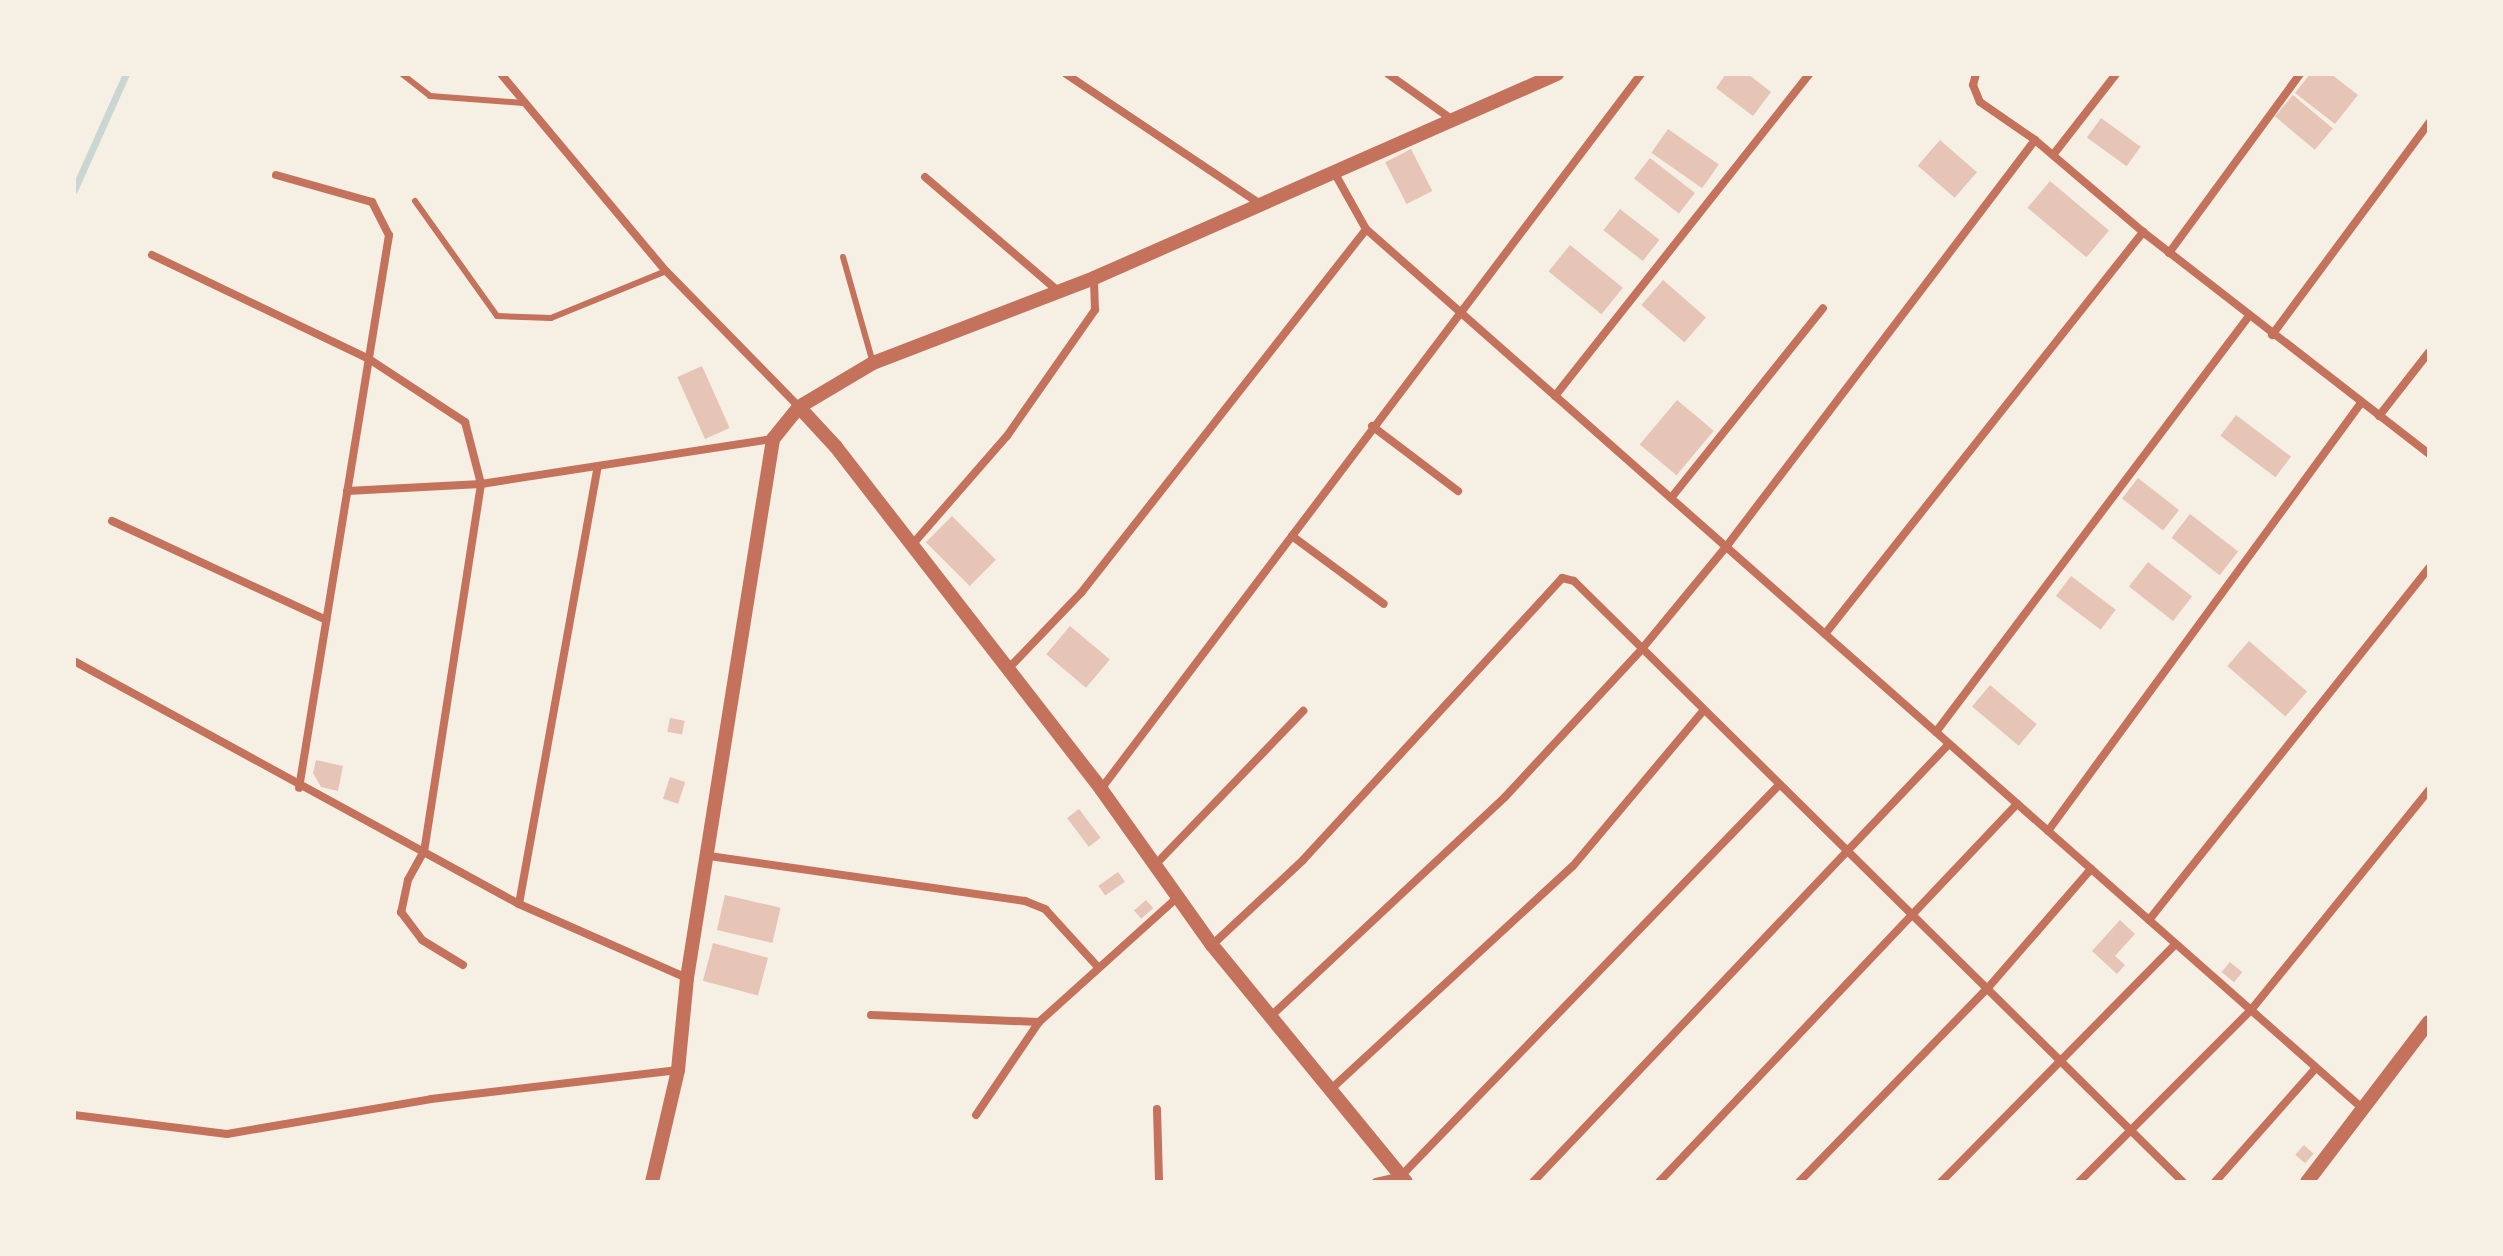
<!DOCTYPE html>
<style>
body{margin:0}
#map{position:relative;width:2503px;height:1256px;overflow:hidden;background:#f6efe4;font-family:Commissioner,sans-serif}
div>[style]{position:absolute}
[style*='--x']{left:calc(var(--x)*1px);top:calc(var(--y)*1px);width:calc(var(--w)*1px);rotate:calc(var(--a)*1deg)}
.stream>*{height:7px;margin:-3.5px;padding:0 3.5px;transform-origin:3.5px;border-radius:3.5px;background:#c9d6d2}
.building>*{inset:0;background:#e6c5b7;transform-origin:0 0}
.service>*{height:6px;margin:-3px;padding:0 3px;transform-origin:3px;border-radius:3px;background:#c5725c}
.minor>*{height:8px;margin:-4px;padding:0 4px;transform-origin:4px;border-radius:4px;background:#c5725c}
.tertiary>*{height:14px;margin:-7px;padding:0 7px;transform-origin:7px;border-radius:7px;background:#c5725c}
span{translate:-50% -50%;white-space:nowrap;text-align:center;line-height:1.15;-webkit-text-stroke:8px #f6efe4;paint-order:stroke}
.frame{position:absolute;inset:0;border:76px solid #f6efe4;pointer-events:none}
</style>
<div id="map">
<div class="stream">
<i style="--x:74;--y:190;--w:127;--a:-65.9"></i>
</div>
<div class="building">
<i style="clip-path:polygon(1726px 74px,1748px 74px,1771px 92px,1753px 116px,1716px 88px)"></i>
<i style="clip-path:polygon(2310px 74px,2331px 74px,2358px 95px,2335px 124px,2295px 93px)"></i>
<i style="left:2293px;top:95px;width:52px;height:28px;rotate:40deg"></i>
<i style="left:2101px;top:118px;width:49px;height:24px;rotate:36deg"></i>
<i style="left:1668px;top:129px;width:62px;height:29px;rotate:35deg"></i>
<i style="left:1940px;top:140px;width:49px;height:34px;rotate:41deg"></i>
<i style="left:1411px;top:149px;width:47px;height:29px;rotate:63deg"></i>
<i style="left:1650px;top:158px;width:57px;height:26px;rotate:38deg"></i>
<i style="left:2050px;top:181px;width:77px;height:35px;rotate:40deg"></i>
<i style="left:1620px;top:209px;width:50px;height:27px;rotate:38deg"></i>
<i style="left:1570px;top:245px;width:68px;height:34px;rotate:39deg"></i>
<i style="left:1663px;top:280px;width:57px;height:33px;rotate:41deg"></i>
<i style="left:702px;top:366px;width:68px;height:27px;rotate:66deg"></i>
<i style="left:1677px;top:400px;width:48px;height:58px;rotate:40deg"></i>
<i style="left:2236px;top:415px;width:69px;height:26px;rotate:37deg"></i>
<i style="left:2138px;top:478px;width:52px;height:26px;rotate:38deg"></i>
<i style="left:2190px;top:514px;width:61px;height:30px;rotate:38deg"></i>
<i style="left:952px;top:516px;width:62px;height:37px;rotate:45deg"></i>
<i style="left:2148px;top:562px;width:56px;height:31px;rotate:38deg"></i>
<i style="left:2071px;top:576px;width:56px;height:25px;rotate:37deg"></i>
<i style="left:1070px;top:626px;width:52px;height:37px;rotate:40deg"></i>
<i style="left:2249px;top:641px;width:77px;height:33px;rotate:41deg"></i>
<i style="left:1990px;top:685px;width:61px;height:28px;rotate:40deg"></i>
<i style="left:670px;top:718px;width:15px;height:14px;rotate:11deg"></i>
<i style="clip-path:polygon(316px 760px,343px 766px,338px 791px,321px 787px,313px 773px)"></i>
<i style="left:670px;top:777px;width:16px;height:23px;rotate:18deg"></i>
<i style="left:1079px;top:809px;width:36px;height:15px;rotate:53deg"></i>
<i style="left:1118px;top:872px;width:12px;height:24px;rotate:55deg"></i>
<i style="left:725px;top:895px;width:57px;height:36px;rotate:13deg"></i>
<i style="left:1146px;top:900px;width:11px;height:16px;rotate:49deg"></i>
<i style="clip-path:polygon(2120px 920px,2135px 934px,2115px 956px,2125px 965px,2117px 974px,2092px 951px)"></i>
<i style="left:713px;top:943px;width:57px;height:39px;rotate:15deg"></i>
<i style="left:2230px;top:962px;width:16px;height:13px;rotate:40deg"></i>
<i style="left:2304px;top:1145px;width:13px;height:13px;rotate:42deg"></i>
</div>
<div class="service">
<i style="--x:402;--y:74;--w:36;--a:38"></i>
<i style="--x:430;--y:96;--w:93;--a:4.3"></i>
<i style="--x:415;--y:201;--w:141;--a:54.5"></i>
<i style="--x:497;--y:316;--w:54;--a:2.1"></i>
<i style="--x:551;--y:318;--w:124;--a:-22.2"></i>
<i style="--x:843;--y:257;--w:110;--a:74.2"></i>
</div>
<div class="minor">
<i style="--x:501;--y:74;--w:257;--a:50.1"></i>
<i style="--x:666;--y:271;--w:190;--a:45.6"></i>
<i style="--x:1066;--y:74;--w:234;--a:33.8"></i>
<i style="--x:1388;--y:74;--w:76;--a:35.4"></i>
<i style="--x:1976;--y:74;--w:11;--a:105"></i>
<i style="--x:1973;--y:85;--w:18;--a:68"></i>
<i style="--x:1980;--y:102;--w:67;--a:34.6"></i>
<i style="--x:2035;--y:140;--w:142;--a:40.4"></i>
<i style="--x:2143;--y:232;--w:362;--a:37.8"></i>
<i style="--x:2053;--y:155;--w:103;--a:-52.1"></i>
<i style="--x:1334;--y:172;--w:65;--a:60.7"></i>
<i style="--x:1366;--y:229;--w:1328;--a:41.43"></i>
<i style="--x:276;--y:175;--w:100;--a:15.7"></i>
<i style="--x:372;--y:202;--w:37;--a:63"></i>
<i style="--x:389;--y:235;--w:560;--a:99.24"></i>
<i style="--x:925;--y:177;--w:175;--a:40.6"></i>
<i style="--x:2169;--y:253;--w:222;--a:-53.8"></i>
<i style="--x:152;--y:255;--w:241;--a:25.6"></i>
<i style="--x:369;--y:359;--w:115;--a:33.3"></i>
<i style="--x:465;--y:422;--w:64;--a:75.5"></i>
<i style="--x:481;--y:484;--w:371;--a:98.8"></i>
<i style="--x:424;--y:851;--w:33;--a:119"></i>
<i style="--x:408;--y:880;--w:33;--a:102"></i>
<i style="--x:401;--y:912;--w:35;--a:53"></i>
<i style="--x:422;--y:940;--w:48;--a:31.4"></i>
<i style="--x:2272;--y:335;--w:264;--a:-53.5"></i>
<i style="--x:1555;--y:396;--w:410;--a:-51.7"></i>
<i style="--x:2379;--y:416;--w:81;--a:-52"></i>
<i style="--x:1372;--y:426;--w:108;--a:37.1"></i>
<i style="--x:347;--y:491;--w:134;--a:-3"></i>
<i style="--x:481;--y:484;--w:295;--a:-8.8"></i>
<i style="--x:1671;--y:498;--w:243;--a:-51.3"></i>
<i style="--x:112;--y:521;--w:236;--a:24.8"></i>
<i style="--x:1292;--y:536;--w:114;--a:36.5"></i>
<i style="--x:911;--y:546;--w:146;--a:-48.9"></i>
<i style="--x:1007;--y:436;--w:154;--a:-55.1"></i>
<i style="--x:1095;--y:310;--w:32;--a:-92"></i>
<i style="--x:1825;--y:634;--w:513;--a:-51.65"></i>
<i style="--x:74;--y:661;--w:507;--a:28.64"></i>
<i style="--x:519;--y:904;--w:184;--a:23.8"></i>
<i style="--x:1008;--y:669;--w:105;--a:-46.2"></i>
<i style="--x:1081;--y:593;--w:462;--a:-51.9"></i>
<i style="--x:1936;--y:732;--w:521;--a:-53.04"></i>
<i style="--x:1101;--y:789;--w:896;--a:-52.94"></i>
<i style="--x:2048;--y:831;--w:530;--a:-53.82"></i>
<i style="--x:709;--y:856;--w:319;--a:8.1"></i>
<i style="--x:1025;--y:901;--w:22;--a:22"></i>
<i style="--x:1045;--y:909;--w:79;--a:47.6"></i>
<i style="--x:1155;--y:865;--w:214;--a:-46.1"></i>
<i style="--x:519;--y:904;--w:444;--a:-79.8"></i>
<i style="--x:2149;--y:920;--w:450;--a:-51.5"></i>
<i style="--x:1212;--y:945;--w:125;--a:-43"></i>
<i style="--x:1303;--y:860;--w:383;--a:-47.4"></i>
<i style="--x:1562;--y:578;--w:12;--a:14"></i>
<i style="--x:1574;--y:581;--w:856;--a:44.62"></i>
<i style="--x:871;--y:1015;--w:168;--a:2.4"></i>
<i style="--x:1271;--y:1016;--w:320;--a:-43.1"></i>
<i style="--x:1505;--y:797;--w:200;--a:-47.2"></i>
<i style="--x:1641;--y:650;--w:134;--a:-50.5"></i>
<i style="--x:1726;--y:547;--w:511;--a:-52.79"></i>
<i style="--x:1330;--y:1090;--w:330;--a:-42.7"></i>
<i style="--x:1573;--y:866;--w:202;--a:-50"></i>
<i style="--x:1157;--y:1109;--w:73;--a:88.4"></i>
<i style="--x:74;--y:1115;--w:154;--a:7.1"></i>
<i style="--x:227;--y:1134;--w:207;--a:-9.7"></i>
<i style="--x:431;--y:1099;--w:249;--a:-6.7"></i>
<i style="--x:976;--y:1115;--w:112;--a:-55.9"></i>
<i style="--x:1039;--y:1022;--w:187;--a:-42"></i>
<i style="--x:1376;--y:1182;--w:26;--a:-13"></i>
<i style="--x:1401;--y:1176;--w:544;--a:-45.97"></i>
<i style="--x:1533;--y:1182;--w:604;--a:-46.48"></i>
<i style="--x:1659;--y:1182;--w:521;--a:-46.56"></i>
<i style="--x:1799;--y:1182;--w:269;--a:-45.8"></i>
<i style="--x:1987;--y:989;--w:159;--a:-49.1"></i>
<i style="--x:1941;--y:1182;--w:334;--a:-45.4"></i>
<i style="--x:2079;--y:1182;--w:243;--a:-45"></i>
<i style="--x:2251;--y:1010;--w:283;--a:-51"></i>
<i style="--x:2215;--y:1182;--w:152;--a:-48.5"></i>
</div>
<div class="tertiary">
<i style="--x:799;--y:407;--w:54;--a:47.2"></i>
<i style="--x:836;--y:447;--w:433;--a:52.2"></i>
<i style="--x:1101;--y:789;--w:191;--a:54.6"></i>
<i style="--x:1212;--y:945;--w:306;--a:50.7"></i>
<i style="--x:652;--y:1182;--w:115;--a:-76.9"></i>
<i style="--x:678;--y:1070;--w:92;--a:-84.4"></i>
<i style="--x:687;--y:978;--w:546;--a:-80.93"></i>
<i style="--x:773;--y:439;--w:41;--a:-50.9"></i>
<i style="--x:799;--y:407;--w:86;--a:-30.7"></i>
<i style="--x:873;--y:363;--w:237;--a:-21"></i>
<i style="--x:1094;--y:278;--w:506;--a:-23.78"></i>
<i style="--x:2307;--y:1182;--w:201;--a:-52.7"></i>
</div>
<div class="frame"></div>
</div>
